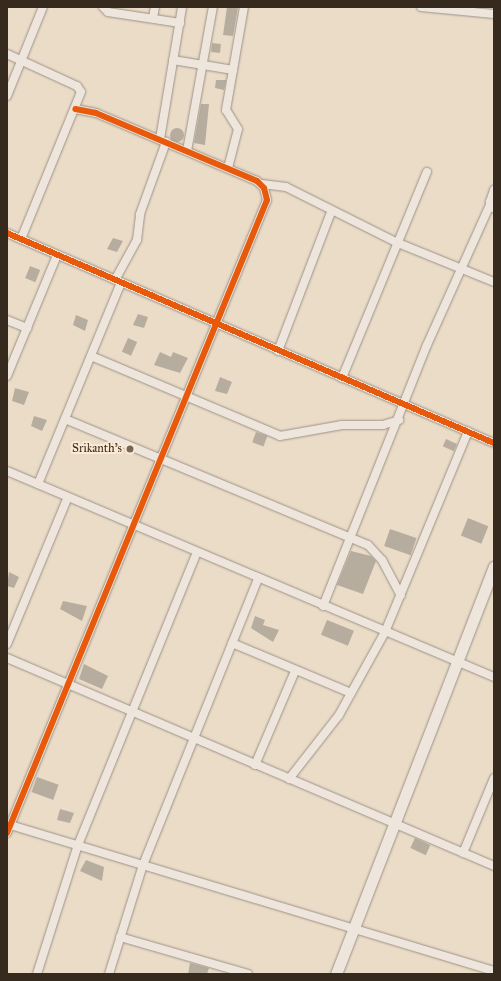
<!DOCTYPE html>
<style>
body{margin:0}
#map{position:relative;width:501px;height:981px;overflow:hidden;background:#ebdcc8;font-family:"IM FELL Great Primer",serif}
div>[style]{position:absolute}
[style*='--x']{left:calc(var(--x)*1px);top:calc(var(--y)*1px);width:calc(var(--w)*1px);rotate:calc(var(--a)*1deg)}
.building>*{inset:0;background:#b7ad9f;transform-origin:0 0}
.round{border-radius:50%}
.roads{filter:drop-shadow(0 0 1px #9c9286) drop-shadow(0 0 1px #9c9286)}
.street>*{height:8px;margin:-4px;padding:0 4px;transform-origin:4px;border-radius:4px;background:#eee6dc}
.secondary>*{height:11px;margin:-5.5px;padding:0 5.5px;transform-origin:5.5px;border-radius:5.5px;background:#eee6dc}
.cycleway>*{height:6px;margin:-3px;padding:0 3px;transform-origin:3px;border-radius:3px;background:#e8590c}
.dots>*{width:11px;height:11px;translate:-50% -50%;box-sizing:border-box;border:2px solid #fcead2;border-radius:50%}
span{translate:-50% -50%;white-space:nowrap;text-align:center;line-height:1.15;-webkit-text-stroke:4px #fcead2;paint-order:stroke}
.poi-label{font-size:12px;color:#362a1e}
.right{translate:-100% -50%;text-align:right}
.frame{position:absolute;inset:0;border:8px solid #362a1e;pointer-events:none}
</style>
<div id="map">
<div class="building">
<i style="clip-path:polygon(227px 7px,238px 7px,233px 36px,223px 35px)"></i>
<i style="left:212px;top:43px;width:9px;height:9px;rotate:6deg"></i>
<i style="clip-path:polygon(216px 80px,226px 80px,224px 90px,215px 88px)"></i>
<i style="clip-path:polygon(201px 104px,209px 104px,205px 145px,194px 143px)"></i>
<i class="round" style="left:170px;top:128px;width:14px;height:14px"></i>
<i style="clip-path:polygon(113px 238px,123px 241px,117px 252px,107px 249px)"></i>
<i style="left:30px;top:266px;width:11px;height:13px;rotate:22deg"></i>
<i style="clip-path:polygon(138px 314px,148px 317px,144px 328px,133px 325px)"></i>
<i style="clip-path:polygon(76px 315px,88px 320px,85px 331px,73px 325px)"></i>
<i style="left:128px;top:338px;width:10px;height:15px;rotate:24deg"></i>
<i style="clip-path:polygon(160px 352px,171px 357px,173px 352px,188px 358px,180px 373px,154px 365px)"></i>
<i style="clip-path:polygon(220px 377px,232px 382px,227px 394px,215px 391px)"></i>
<i style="clip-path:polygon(15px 388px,29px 392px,24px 405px,12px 401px)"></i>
<i style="clip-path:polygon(34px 416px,47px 420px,42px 431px,31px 426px)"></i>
<i style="left:256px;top:432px;width:12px;height:11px;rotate:20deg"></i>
<i style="left:446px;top:439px;width:12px;height:8px;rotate:24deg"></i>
<i style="left:468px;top:518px;width:22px;height:19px;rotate:22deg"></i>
<i style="left:390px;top:529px;width:28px;height:18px;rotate:19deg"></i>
<i style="clip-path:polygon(351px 551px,371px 556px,376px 561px,363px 594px,337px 585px)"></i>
<i style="clip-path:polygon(9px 572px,19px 577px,14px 588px,7px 586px)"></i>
<i style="clip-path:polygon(63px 601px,87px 606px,82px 621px,60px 609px)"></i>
<i style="clip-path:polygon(255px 616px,265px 620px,263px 625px,279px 630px,273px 642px,251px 628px)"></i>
<i style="left:327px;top:620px;width:29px;height:16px;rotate:22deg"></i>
<i style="clip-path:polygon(84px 664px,108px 676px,102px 689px,79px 679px)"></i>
<i style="left:37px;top:777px;width:23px;height:16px;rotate:20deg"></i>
<i style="clip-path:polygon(60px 809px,74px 813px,70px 823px,57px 820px)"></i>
<i style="left:415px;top:838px;width:17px;height:11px;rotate:25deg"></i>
<i style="clip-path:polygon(86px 860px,104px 867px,102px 881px,80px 871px)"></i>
<i style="clip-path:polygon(190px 963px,209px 968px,207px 974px,188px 974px)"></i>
</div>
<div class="roads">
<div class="street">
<i style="--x:103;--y:7;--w:7;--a:45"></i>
<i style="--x:108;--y:12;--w:73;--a:8.7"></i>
<i style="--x:421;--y:7;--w:73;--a:5.5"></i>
<i style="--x:153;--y:18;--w:11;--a:-80"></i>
<i style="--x:7;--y:54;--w:77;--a:24.6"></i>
<i style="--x:77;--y:86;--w:7;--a:56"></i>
<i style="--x:81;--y:92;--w:159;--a:112.2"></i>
<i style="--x:173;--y:60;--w:61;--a:9.5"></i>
<i style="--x:7;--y:96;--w:96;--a:-68"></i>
<i style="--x:160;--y:139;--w:134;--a:-80.5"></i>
<i style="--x:187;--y:151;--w:146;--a:-79.8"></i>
<i style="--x:228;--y:168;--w:40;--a:-75.6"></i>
<i style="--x:238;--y:129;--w:22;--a:-122"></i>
<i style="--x:226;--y:110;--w:105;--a:-80.1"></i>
<i style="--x:262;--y:184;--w:24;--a:7"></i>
<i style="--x:286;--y:187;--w:125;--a:26.6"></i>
<i style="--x:398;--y:243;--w:104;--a:22.1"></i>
<i style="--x:493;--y:208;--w:7;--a:-117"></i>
<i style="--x:490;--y:202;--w:13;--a:-72"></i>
<i style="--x:7;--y:233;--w:530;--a:23.33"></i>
<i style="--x:115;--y:280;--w:46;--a:-61.2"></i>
<i style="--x:137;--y:240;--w:26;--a:-83"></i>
<i style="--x:140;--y:214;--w:77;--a:-70.1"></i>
<i style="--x:7;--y:320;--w:22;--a:22"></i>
<i style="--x:278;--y:351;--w:149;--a:-69.1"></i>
<i style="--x:91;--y:356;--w:205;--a:22.9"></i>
<i style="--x:280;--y:436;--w:63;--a:-10.1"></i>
<i style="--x:342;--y:425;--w:41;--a:0"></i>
<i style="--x:383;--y:425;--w:17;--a:-17"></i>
<i style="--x:7;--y:376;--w:131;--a:-67.5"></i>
<i style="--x:342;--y:378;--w:223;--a:-67.6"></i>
<i style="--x:65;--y:419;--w:328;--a:22.6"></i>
<i style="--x:368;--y:545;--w:21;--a:47"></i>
<i style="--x:382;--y:560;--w:40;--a:62"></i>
<i style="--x:7;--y:471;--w:529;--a:22.93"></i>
<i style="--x:38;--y:484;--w:217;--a:-67.6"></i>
<i style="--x:323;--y:606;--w:281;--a:-68.3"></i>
<i style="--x:427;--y:345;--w:154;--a:-65.8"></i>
<i style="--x:232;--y:643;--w:129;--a:22.8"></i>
<i style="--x:7;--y:644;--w:159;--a:-67.5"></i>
<i style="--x:7;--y:658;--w:530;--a:23.13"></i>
<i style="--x:255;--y:765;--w:102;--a:-66.9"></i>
<i style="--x:289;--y:779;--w:81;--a:-52"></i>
<i style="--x:339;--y:715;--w:95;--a:-61"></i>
<i style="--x:385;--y:632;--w:217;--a:-67.5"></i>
<i style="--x:7;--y:824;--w:509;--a:16.8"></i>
<i style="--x:7;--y:833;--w:684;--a:-67.67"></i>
<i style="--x:267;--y:200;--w:12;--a:-104"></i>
<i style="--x:264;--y:188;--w:10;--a:-135"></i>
<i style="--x:257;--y:181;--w:175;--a:-157.1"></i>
<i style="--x:96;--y:113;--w:21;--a:-169"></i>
<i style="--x:463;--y:853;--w:81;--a:-67.5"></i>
<i style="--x:120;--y:937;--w:133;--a:16.1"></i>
<i style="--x:37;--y:974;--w:135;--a:-72.4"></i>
<i style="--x:78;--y:845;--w:316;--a:-67.9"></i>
<i style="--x:109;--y:974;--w:114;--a:-72.7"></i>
<i style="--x:143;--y:865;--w:308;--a:-68.1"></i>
</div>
<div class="secondary">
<i style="--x:336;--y:974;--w:437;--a:-68.8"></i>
</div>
</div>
<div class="cycleway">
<i style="--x:7;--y:233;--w:530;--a:23.33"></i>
<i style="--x:7;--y:833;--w:684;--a:-67.67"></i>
<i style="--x:267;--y:200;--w:12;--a:-104"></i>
<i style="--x:264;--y:188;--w:10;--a:-135"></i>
<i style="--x:257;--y:181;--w:175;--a:-157.1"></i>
<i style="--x:96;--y:113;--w:21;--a:-169"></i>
</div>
<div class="dots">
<i style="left:130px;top:449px;background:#75685a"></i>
</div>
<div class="poi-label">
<span class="right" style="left:122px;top:449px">Srikanth's</span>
</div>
<div class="frame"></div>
</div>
